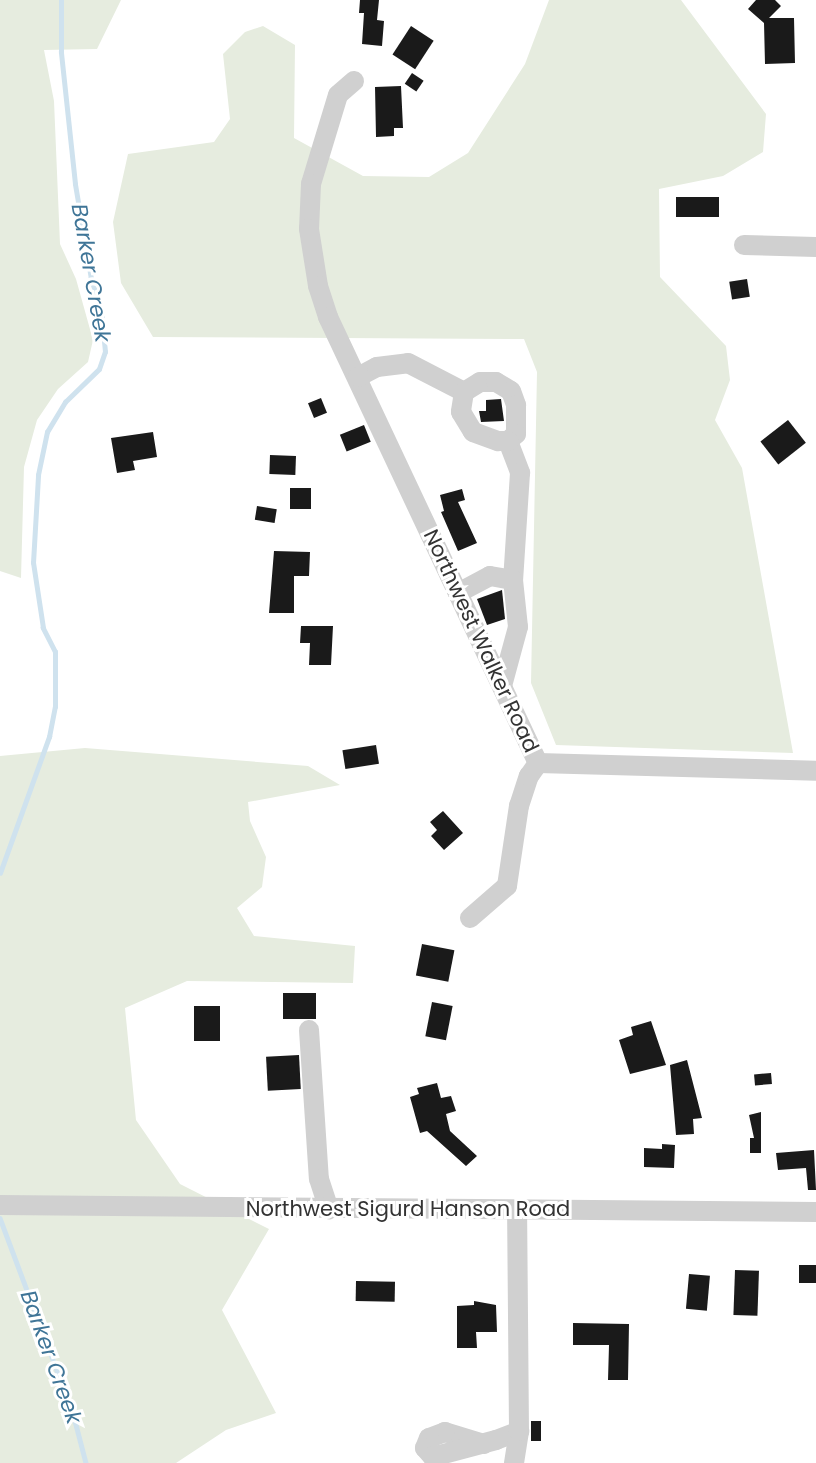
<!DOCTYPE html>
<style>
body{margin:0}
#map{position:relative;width:816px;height:1463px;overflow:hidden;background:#fff;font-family:Poppins,sans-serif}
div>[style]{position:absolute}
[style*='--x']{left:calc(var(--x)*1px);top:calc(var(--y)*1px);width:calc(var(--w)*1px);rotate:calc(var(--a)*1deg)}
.green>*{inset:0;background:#e6ecdf}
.stream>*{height:4.5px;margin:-2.25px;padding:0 2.25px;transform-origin:2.25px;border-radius:2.25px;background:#cfe2ee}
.building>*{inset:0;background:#1a1a1a;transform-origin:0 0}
.minor>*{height:20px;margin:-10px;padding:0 10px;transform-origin:10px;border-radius:10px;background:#d0d0d0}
span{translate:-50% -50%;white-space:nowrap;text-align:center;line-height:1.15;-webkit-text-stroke:6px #fff;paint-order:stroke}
.street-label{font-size:21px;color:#333}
.water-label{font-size:22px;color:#3f7597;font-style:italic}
</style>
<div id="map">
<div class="green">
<i style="clip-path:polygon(0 0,121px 0,97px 49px,44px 50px,54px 101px,60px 244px,76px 279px,93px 340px,88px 362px,58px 389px,37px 420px,24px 467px,21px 578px,0 571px)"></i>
<i style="clip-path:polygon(549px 0,681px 0,766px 114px,763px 152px,723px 176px,659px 189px,660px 277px,726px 346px,730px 380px,715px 420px,742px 468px,793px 753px,556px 745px,531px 683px,537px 372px,524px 339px,153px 337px,121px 283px,113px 222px,128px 154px,214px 142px,230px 119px,223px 54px,245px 32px,263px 26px,295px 45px,294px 138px,363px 176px,429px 177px,468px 153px,525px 64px)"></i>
<i style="clip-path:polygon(85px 748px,308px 766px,340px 785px,248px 802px,250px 821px,266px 857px,262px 887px,237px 908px,254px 936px,355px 946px,353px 983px,187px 981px,125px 1008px,136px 1120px,180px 1184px,269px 1229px,222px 1310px,276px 1413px,226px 1430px,176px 1463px,0 1463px,0 756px)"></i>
</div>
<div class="stream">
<i style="--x:0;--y:873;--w:145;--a:-70.2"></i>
<i style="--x:49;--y:737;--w:31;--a:-79"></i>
<i style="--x:55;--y:707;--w:55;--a:-90"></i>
<i style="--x:55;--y:652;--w:27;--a:-117"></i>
<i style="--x:43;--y:628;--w:66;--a:-98.7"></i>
<i style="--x:33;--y:563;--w:88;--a:-86.7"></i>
<i style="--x:38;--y:475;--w:44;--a:-78.2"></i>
<i style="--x:47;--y:432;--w:35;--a:-59"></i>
<i style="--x:65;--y:402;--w:47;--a:-44.1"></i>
<i style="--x:99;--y:369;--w:18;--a:-71"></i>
<i style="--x:105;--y:352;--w:42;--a:-95.4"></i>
<i style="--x:101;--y:310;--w:33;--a:-108"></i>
<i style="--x:91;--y:279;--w:96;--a:-99.6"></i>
<i style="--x:75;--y:184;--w:133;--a:-96.1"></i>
<i style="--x:61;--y:52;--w:52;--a:-90"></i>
<i style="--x:0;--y:1218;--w:208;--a:69.5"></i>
<i style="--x:73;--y:1413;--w:52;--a:75.4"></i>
</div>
<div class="building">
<i style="clip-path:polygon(360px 0,379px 0,377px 20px,384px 21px,382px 46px,362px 44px,364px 13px,359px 13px)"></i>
<i style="clip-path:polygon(756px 0,775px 0,781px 6px,769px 18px,794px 18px,795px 63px,765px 64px,764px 23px,748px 9px)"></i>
<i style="left:411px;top:26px;width:27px;height:34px;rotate:33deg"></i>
<i style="left:412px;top:73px;width:14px;height:13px;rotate:34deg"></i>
<i style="clip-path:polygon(401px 86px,403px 128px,394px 128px,394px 136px,376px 137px,375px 87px)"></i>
<i style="left:676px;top:197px;width:43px;height:20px"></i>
<i style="left:747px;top:279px;width:18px;height:18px;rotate:81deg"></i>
<i style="left:321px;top:398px;width:16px;height:14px;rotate:68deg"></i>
<i style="clip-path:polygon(501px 399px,504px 421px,481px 422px,479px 411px,486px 411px,486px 400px)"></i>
<i style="left:788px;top:420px;width:29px;height:35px;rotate:52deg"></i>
<i style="left:364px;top:425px;width:18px;height:26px;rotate:68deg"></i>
<i style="clip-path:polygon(153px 432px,157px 457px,133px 461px,135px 470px,117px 473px,111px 438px)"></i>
<i style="left:270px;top:455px;width:26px;height:19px;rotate:2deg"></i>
<i style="left:290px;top:488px;width:21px;height:21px"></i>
<i style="clip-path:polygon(462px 489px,465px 500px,458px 502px,477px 543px,458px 551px,441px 512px,444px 511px,440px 495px)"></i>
<i style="left:257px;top:506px;width:20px;height:14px;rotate:9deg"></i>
<i style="clip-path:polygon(274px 551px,310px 552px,309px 576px,294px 576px,294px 613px,269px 613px)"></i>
<i style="clip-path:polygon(502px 590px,505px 619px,487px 625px,477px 599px)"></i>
<i style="clip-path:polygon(301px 626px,333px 626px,331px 665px,309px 665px,310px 643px,300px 643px)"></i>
<i style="left:376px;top:745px;width:19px;height:34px;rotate:81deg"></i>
<i style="clip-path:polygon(443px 811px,463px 833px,444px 850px,431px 836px,437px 830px,430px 822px)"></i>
<i style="left:422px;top:944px;width:33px;height:32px;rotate:11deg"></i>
<i style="left:316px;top:993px;width:26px;height:33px;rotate:90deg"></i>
<i style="left:432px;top:1002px;width:21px;height:35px;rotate:11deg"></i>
<i style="left:194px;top:1006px;width:26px;height:35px"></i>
<i style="clip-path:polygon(651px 1021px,666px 1065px,630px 1074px,619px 1040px,633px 1035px,631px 1027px)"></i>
<i style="left:299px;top:1055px;width:34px;height:33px;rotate:87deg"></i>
<i style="clip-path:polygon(687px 1060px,702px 1118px,693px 1119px,694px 1134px,676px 1135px,670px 1065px)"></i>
<i style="left:771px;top:1073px;width:11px;height:17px;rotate:85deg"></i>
<i style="clip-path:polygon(437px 1083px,441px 1098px,451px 1096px,456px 1111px,446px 1114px,450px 1131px,477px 1156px,466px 1166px,427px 1131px,420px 1133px,410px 1097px,419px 1094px,417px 1088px)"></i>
<i style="clip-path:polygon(761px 1112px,761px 1153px,750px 1153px,750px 1138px,754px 1138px,749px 1115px)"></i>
<i style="clip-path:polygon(662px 1144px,675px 1145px,674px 1168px,644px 1167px,644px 1148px,662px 1149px)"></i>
<i style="clip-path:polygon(814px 1150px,816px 1190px,808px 1190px,806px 1168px,778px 1170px,776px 1153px)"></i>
<i style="left:799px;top:1265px;width:17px;height:18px"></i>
<i style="left:735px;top:1270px;width:24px;height:45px;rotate:2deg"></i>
<i style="left:689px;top:1274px;width:21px;height:35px;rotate:5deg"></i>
<i style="left:356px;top:1281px;width:39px;height:20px;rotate:1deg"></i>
<i style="clip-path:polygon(474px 1301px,496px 1305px,497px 1332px,476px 1332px,477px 1348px,457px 1348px,457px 1306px,474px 1305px)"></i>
<i style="clip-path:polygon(573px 1323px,629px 1324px,628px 1380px,608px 1380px,609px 1345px,573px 1345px)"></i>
<i style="left:531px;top:1421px;width:10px;height:20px"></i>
</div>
<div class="minor">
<i style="--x:354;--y:81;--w:21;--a:139"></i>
<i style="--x:338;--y:95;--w:93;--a:106.9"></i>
<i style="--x:311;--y:184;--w:45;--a:92.5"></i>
<i style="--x:309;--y:229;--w:58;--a:81"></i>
<i style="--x:318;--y:286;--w:33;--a:72"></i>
<i style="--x:328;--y:317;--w:493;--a:64.8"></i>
<i style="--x:538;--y:763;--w:278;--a:1.6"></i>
<i style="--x:744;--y:245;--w:72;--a:1.6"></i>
<i style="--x:358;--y:377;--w:21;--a:-28"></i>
<i style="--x:377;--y:367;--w:31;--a:-7"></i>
<i style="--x:408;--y:363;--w:63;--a:27.4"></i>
<i style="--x:464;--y:392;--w:19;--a:-32"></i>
<i style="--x:480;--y:382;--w:16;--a:0"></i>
<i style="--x:496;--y:382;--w:17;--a:31"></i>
<i style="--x:511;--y:391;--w:15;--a:70"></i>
<i style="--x:516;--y:405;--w:29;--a:90"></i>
<i style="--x:516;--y:434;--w:11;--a:139"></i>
<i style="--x:508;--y:441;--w:34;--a:69"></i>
<i style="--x:520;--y:473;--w:107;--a:93.7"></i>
<i style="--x:513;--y:580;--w:47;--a:83.9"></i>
<i style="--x:518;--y:627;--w:61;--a:105.2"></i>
<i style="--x:464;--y:392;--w:20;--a:99"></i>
<i style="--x:461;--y:412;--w:23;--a:59"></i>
<i style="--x:473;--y:432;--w:27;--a:20"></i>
<i style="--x:498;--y:441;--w:10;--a:0"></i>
<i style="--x:458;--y:593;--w:36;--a:-28"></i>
<i style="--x:490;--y:576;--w:23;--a:10"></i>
<i style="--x:470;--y:918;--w:49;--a:-40.9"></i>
<i style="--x:507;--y:886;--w:81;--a:-81.5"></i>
<i style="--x:519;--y:806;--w:32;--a:-72"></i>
<i style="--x:529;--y:776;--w:16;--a:-55"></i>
<i style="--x:309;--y:1030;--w:149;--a:86.2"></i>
<i style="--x:319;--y:1179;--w:32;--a:72"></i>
<i style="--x:0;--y:1205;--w:816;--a:0.49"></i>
<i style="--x:484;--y:1444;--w:41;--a:-162.9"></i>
<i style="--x:445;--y:1432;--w:17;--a:159"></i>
<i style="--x:429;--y:1438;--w:11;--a:112"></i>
<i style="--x:425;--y:1448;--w:11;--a:49"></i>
<i style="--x:432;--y:1456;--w:8;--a:-7"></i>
<i style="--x:440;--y:1455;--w:58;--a:-15"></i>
<i style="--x:496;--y:1440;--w:25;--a:-21"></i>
<i style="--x:514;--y:1463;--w:32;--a:-81"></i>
<i style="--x:519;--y:1431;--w:221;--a:-90.5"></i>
</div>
<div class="street-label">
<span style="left:481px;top:641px;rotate:65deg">Northwest Walker Road</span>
<span style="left:408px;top:1209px">Northwest Sigurd Hanson Road</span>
</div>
<div class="water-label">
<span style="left:91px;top:273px;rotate:80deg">Barker Creek</span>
<span style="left:51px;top:1357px;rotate:70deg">Barker Creek</span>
</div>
</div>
